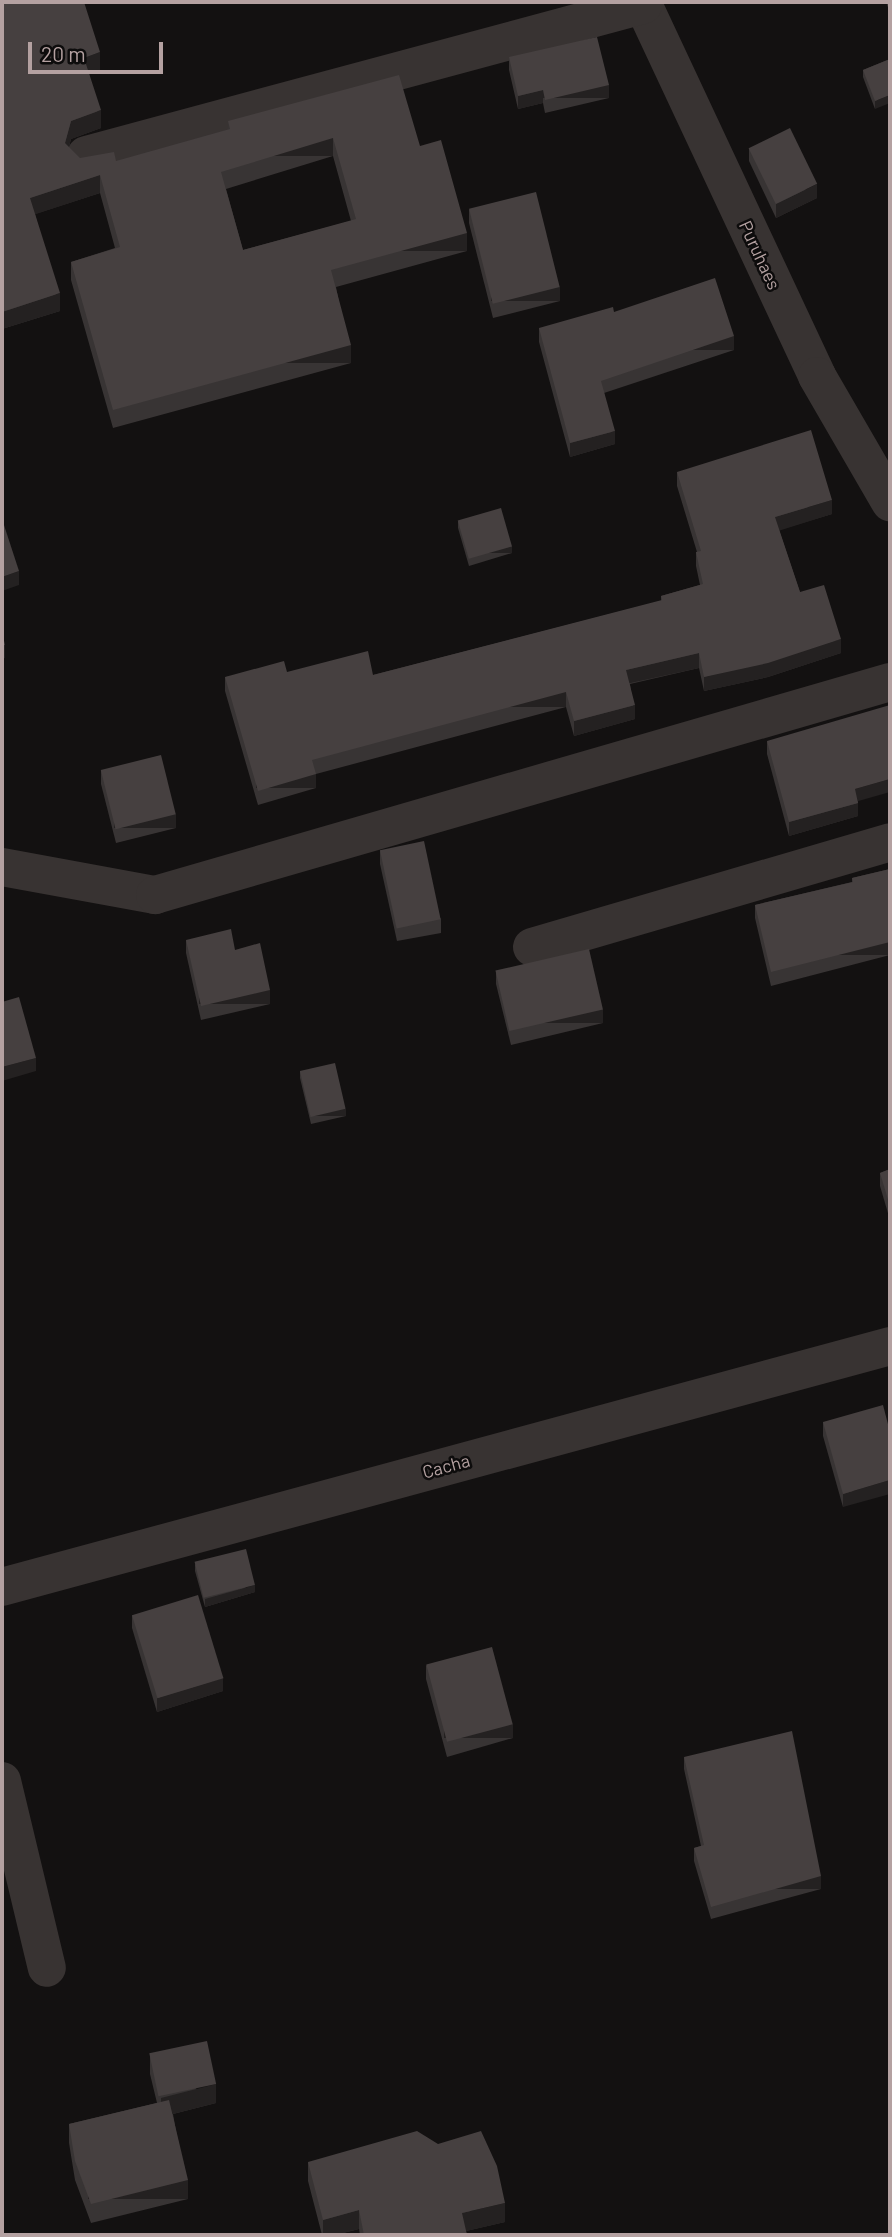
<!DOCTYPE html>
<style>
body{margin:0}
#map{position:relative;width:892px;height:2237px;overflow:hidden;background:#131111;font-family:Barlow,sans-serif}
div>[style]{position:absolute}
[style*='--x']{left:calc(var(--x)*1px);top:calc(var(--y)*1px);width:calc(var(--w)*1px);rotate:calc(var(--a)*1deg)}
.minor>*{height:38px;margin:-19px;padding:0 19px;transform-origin:19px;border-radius:19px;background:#383332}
.wall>*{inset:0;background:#383434}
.shaded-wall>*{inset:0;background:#242121;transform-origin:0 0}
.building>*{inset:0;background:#464040;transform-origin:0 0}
span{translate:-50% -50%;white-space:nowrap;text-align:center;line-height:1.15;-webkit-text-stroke:5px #0d0c0c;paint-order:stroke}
.street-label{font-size:18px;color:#b4a1a1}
.frame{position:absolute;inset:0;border:4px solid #b4a1a1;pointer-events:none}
.scale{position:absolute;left:28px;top:42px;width:135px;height:32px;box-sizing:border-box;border:4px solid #b4a1a1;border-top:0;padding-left:9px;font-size:21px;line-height:24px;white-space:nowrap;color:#b4a1a1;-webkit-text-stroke:5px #0d0c0c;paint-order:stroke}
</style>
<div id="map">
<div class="minor">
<i style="--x:642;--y:2;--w:413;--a:64.9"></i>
<i style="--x:817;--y:376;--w:146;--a:59.9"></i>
<i style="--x:86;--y:155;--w:577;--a:-15.07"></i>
<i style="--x:2;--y:867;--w:156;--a:10.4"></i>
<i style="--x:155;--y:895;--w:765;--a:-16.16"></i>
<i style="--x:532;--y:947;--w:373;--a:-16.3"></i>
<i style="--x:2;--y:1587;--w:920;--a:-15.18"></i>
<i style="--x:2;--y:1781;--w:192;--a:76.5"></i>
</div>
<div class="wall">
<i style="clip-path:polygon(evenodd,2px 2px,100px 70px,89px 74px,101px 128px,71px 139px,69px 147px,80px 158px,116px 161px,228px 129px,228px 121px,420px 146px,467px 251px,336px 287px,351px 363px,113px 428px,71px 280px,71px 262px,115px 248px,100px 193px,35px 214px,60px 311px,2px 329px,2px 2px,333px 156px,351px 221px,243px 250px,226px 189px,333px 156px)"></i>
<i style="clip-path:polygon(886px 2px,890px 2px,890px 13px)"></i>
<i style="clip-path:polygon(509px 57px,609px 98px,545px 113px,543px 103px,518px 109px,509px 70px)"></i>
<i style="clip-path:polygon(890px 59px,875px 109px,863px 77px,863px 70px)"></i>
<i style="clip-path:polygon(749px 148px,817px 198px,776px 218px,749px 161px)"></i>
<i style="clip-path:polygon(469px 209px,560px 301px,493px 318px,469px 223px)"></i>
<i style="clip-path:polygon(539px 328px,734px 350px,604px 393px,615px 444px,570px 457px,539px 342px)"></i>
<i style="clip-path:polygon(677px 472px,832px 514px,779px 530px,800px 592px,841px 653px,768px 677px,704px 691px,699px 668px,630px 684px,635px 719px,574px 736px,566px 707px,316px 774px,316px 788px,258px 805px,225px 691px,225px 677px,287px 672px,373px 675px,661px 601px,661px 596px,700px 585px,696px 566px,696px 552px,697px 552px,677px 486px)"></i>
<i style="clip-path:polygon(458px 521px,512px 553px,469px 566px,458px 528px)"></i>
<i style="clip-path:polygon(767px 741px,858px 801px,858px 816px,789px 836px,767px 754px)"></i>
<i style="clip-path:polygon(101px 770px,176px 828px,116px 843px,101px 784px)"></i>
<i style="clip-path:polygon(380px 850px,441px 919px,441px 933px,397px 941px,380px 864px)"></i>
<i style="clip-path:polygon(890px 869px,890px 955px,771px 986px,755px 918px,755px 905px,852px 882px,852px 878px)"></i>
<i style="clip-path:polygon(186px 940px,235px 950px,270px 1004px,201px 1020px,186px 953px)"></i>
<i style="clip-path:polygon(496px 971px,603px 1023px,511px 1045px,496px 984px)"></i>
<i style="clip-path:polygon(300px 1071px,346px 1116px,311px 1124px,300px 1078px)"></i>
<i style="clip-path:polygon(890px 1169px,890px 1220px,880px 1186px,880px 1173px)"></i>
<i style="clip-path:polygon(823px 1422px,890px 1432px,843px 1507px,823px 1436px)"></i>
<i style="clip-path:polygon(195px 1564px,255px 1592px,205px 1607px,195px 1571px)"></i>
<i style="clip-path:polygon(132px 1615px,223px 1691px,157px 1712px,132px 1628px)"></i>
<i style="clip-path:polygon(426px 1665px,513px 1738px,447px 1757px,426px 1679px)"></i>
<i style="clip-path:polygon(684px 1757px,821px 1889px,711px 1919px,694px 1861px,694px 1848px,701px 1846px,684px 1769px)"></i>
<i style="clip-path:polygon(150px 2055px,216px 2103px,173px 2114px,188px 2199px,91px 2223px,75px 2180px,69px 2143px,69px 2124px,157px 2103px,150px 2074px)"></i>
<i style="clip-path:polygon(308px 2162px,505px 2222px,466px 2231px,467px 2235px,360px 2235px,359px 2229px,335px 2235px,322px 2235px,308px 2181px)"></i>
</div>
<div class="shaded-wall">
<i style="clip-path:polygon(100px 52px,100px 70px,84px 75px,84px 58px)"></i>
<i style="left:609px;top:85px;width:13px;height:66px;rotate:90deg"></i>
<i style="clip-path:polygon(543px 90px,543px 103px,518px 109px,518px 96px)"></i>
<i style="clip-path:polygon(890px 95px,890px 103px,875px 109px,875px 101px)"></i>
<i style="clip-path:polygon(101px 110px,101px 128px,71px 139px,65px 161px,65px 143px,71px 121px)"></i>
<i style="left:333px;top:138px;width:18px;height:117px;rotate:90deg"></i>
<i style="clip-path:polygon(100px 175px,100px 193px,30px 216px,30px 198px)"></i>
<i style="clip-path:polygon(817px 184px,817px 198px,776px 218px,776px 204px)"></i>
<i style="left:467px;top:233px;width:18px;height:141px;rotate:90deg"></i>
<i style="left:560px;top:287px;width:14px;height:69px;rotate:90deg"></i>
<i style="clip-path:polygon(60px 293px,60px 311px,2px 329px,2px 312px)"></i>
<i style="left:734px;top:336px;width:14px;height:140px;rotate:90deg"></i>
<i style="left:351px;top:345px;width:18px;height:247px;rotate:90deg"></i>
<i style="clip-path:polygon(615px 431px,615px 444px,570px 457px,570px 443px)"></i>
<i style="clip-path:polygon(832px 500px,832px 514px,775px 532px,775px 517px)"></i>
<i style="left:512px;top:546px;width:7px;height:45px;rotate:90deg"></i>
<i style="clip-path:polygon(19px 571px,19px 585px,2px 591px,2px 577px)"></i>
<i style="clip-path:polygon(841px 639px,841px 653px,768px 677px,704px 691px,704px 677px)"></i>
<i style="clip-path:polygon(5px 645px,5px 658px,2px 659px,2px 646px)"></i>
<i style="clip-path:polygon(699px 653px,699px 668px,626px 684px,626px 670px)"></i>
<i style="left:566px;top:692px;width:15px;height:263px;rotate:90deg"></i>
<i style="clip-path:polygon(635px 705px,635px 719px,574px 736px,574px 721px)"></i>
<i style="left:316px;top:774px;width:14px;height:60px;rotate:90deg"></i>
<i style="clip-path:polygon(890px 779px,890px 792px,855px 802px,855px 789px)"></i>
<i style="clip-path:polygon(858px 803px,858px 816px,789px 836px,789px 822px)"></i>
<i style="left:176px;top:814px;width:14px;height:62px;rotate:90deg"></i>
<i style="left:890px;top:942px;width:13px;height:123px;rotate:90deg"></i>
<i style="left:270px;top:990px;width:14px;height:71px;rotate:90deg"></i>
<i style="left:603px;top:1009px;width:14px;height:95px;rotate:90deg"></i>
<i style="clip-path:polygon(36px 1058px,36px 1071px,2px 1081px,2px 1067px)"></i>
<i style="left:346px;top:1109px;width:7px;height:36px;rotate:90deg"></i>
<i style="clip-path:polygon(890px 1480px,890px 1494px,843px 1507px,843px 1494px)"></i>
<i style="clip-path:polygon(255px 1585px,255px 1592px,205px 1607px,205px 1599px)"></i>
<i style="clip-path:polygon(223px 1678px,223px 1691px,157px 1712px,157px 1698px)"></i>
<i style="left:513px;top:1724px;width:14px;height:69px;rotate:90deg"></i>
<i style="left:4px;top:1868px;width:14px;height:2px;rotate:90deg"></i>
<i style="left:821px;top:1876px;width:13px;height:114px;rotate:90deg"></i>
<i style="clip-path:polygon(216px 2084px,216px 2103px,161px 2117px,161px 2098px)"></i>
<i style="left:188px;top:2180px;width:19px;height:100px;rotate:90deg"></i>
<i style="clip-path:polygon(505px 2203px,505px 2222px,462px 2232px,462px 2213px)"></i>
<i style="clip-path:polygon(359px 2210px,359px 2229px,335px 2235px,323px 2235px,323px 2220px)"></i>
</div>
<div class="building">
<i style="clip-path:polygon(evenodd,2px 2px,84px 2px,100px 52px,84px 58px,101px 110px,71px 121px,65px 143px,80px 158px,114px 152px,116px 161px,230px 129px,228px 121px,399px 75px,420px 146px,441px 140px,467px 233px,331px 270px,351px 345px,113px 410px,71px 262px,120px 247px,100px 175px,30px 198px,60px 293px,2px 312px,2px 2px,333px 138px,356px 219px,243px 250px,221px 172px,333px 138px)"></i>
<i style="clip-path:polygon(597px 37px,609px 85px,545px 100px,543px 90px,518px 96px,509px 57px)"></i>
<i style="clip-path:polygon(890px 59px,890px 95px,875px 101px,863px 70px)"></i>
<i style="left:790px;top:128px;width:62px;height:46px;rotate:64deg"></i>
<i style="left:536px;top:192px;width:98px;height:69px;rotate:76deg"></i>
<i style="clip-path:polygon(715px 278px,734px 336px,601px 381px,615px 431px,570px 443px,539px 328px,613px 307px,614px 312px)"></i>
<i style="clip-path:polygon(811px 430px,832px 500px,775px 517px,800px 592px,824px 585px,841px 639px,768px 663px,704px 677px,699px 653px,626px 670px,635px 705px,574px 721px,566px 692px,312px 760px,316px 774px,258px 791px,225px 677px,284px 661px,287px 672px,368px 651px,373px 675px,662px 600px,661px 596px,703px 584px,696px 552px,701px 551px,677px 472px)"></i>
<i style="left:501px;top:508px;width:40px;height:45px;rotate:74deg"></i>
<i style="clip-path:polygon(2px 519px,19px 571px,2px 577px)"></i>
<i style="clip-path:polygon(2px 632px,5px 645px,2px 646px)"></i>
<i style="clip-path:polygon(890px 705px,890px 779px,855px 789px,858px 803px,789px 822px,767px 741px)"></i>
<i style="left:161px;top:755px;width:61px;height:62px;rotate:76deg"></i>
<i style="left:424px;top:841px;width:80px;height:45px;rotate:78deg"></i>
<i style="clip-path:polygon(890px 869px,890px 942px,771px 972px,755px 905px,853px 882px,852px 878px)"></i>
<i style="clip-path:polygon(231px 929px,235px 950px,260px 943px,270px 990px,201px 1006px,186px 940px)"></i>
<i style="left:589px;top:949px;width:62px;height:96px;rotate:77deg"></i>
<i style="clip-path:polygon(19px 997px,36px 1058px,2px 1067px,2px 1002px)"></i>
<i style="left:335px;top:1063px;width:47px;height:36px;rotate:77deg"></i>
<i style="clip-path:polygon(890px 1169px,890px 1206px,880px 1173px)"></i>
<i style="clip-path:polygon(883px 1405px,890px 1432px,890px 1480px,843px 1494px,823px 1422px)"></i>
<i style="left:246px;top:1549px;width:37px;height:53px;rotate:76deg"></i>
<i style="left:198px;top:1595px;width:87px;height:69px;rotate:73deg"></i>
<i style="left:492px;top:1647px;width:80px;height:68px;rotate:75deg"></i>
<i style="clip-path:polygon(792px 1731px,821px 1876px,711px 1907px,694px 1848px,704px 1845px,684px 1757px)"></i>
<i style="left:207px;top:2041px;width:44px;height:59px;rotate:78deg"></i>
<i style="clip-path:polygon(169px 2100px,188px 2180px,91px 2204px,75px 2161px,69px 2124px)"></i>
<i style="clip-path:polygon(417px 2131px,438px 2144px,481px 2131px,497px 2166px,505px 2203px,462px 2213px,467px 2235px,364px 2235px,359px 2210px,323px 2220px,308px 2162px)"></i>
</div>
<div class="street-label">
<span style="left:760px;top:255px;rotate:65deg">Puruhaes</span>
<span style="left:446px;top:1466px;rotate:-15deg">Cacha</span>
</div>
<div class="frame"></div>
<div class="scale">20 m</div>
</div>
